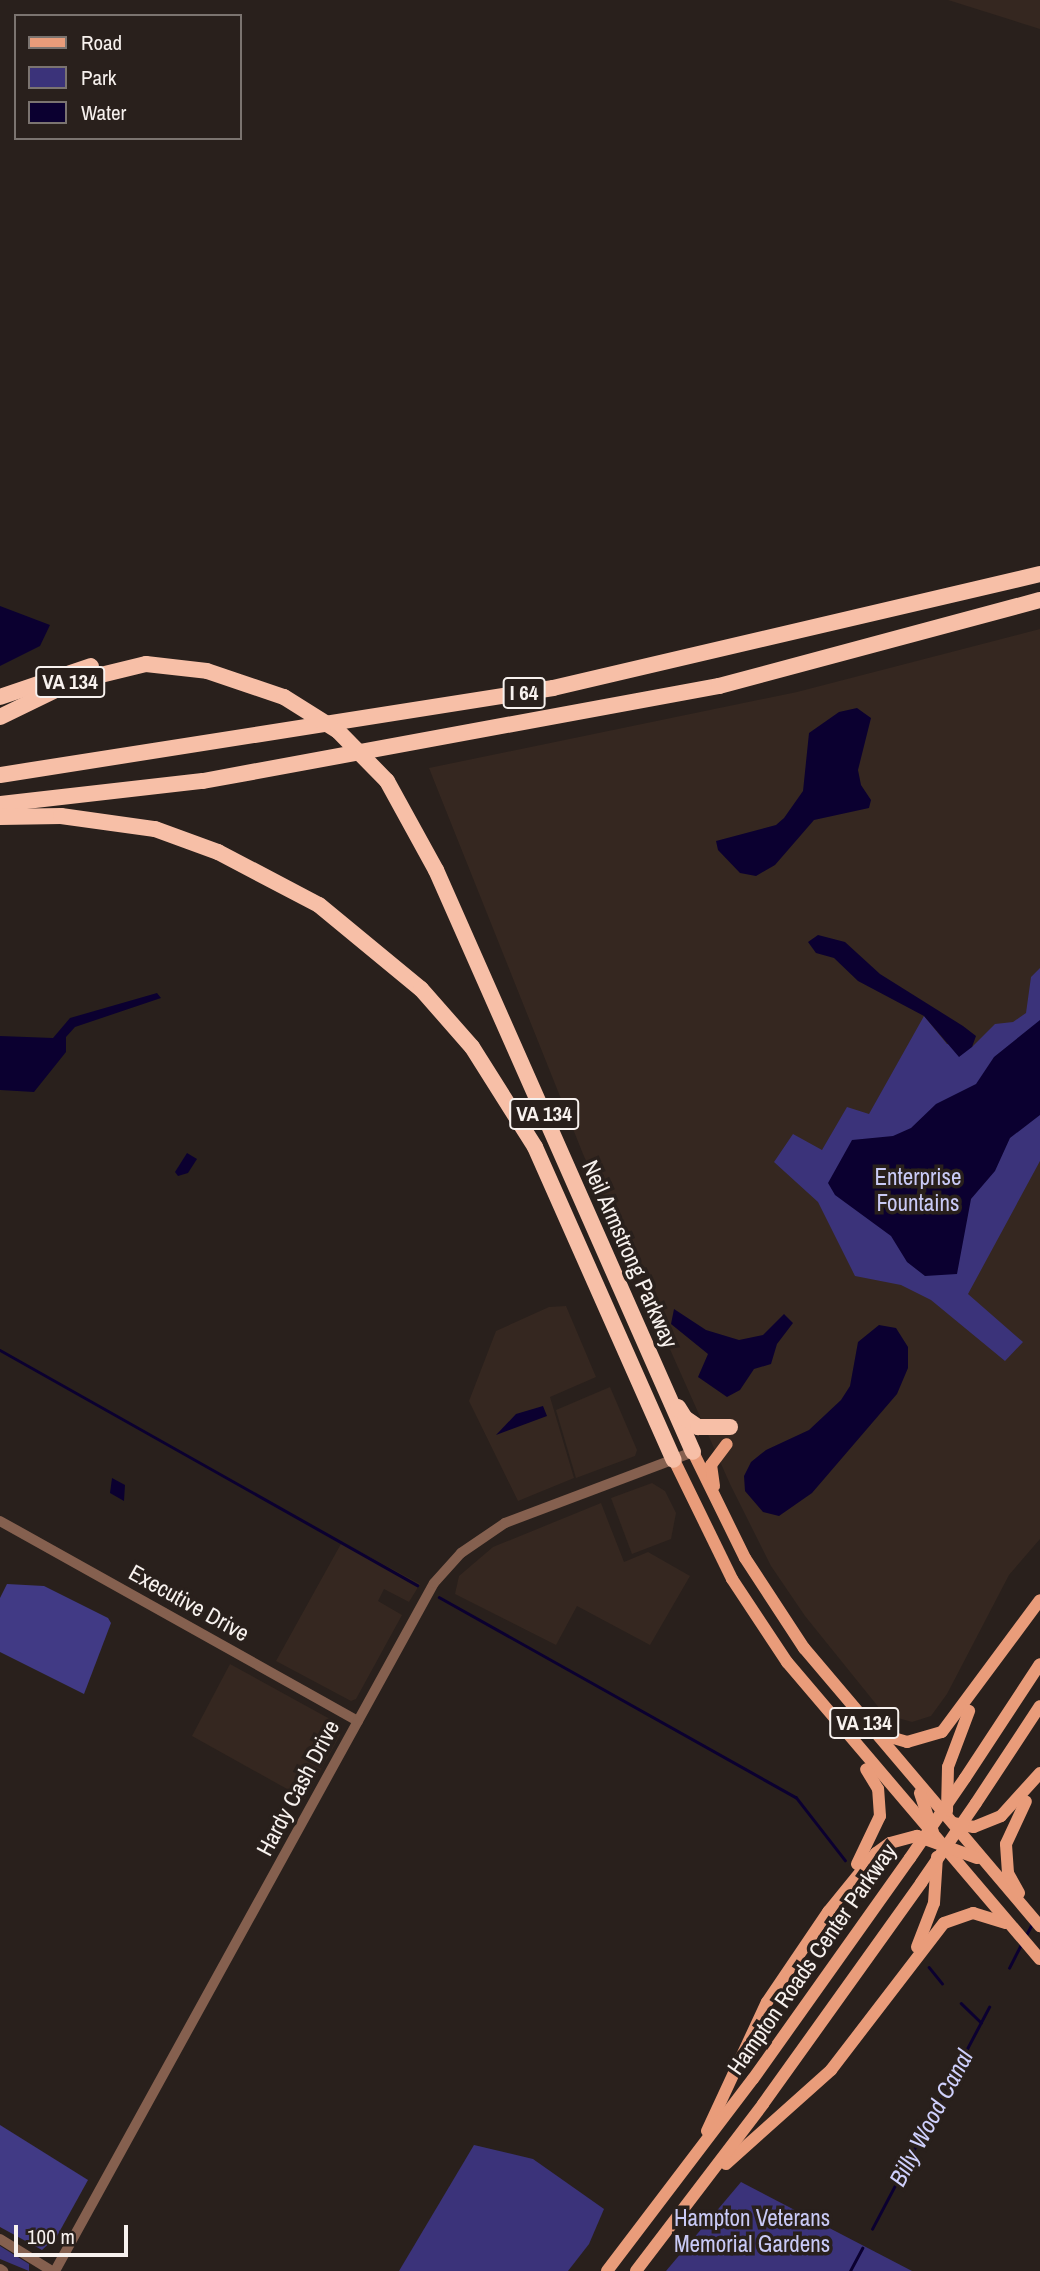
<!DOCTYPE html>
<style>
body{margin:0}
#map{position:relative;width:1040px;height:2271px;overflow:hidden;background:#29201c;font-family:"Archivo Narrow",sans-serif}
div>[style]{position:absolute}
[style*='--x']{left:calc(var(--x)*1px);top:calc(var(--y)*1px);width:calc(var(--w)*1px);rotate:calc(var(--a)*1deg)}
.built>*{inset:0;background:#352720}
.green>*{inset:0;background:#3b337a}
.forest>*{inset:0;background:#413a85}
.water>*{inset:0;background:#0b0030}
.stream>*{height:2.5px;margin:-1.25px;padding:0 1.25px;transform-origin:1.25px;border-radius:1.25px;background:#0b0030}
.minor>*{height:10px;margin:-5px;padding:0 5px;transform-origin:5px;border-radius:5px;background:#85604f}
.major>*{height:12px;margin:-6px;padding:0 6px;transform-origin:6px;border-radius:6px;background:#e99c7a}
.highway>*{height:16px;margin:-8px;padding:0 8px;transform-origin:8px;border-radius:8px;background:#f7bfa7}
.major-bridge>*{height:12px;margin:-6px;padding:0 6px;transform-origin:6px;border-radius:6px;background:#e99c7a}
.highway-bridge>*{height:16px;margin:-8px;padding:0 8px;transform-origin:8px;border-radius:8px;background:#f7bfa7}
span{translate:-50% -50%;white-space:nowrap;text-align:center;line-height:1.15;-webkit-text-stroke:7px #29201c;paint-order:stroke}
.shield-label span{padding:2px 5px;background:#29201c;border:2px solid;border-radius:5px;-webkit-text-stroke-width:0}
.shield-label{font-size:21px;color:#f7f1ee;font-weight:700}
.park-label{font-size:23px;color:#c9caf6}
.street-label{font-size:23px;color:#f7f1ee}
.water-label{font-size:24px;color:#cfd0fc;font-style:italic}
.legend{position:absolute;left:14px;top:14px;width:228px;height:126px;box-sizing:border-box;background:#29201c;border:2px solid #7b7470;margin:0;padding:9px 12px;list-style:none;font-size:21px;color:#f7f1ee}
.legend li{display:flex;align-items:center;gap:14px;height:35px}
.legend b{width:35px;border:2px solid #7b7470}
.scale{position:absolute;left:14px;top:2225px;width:114px;height:32px;box-sizing:border-box;border:4px solid #f7f1ee;border-top:0;padding-left:9px;font-size:21px;line-height:24px;white-space:nowrap;color:#f7f1ee;-webkit-text-stroke:5px #29201c;paint-order:stroke}
</style>
<div id="map">
<div class="built">
<i style="clip-path:polygon(948px 0,1040px 0,1040px 29px)"></i>
<i style="clip-path:polygon(1040px 629px,1040px 1539px,1009px 1575px,947px 1694px,931px 1716px,912px 1722px,884px 1714px,805px 1616px,771px 1566px,730px 1484px,583px 1154px,429px 768px,797px 692px)"></i>
<i style="clip-path:polygon(566px 1306px,596px 1377px,550px 1397px,574px 1478px,518px 1501px,469px 1401px,496px 1331px,549px 1307px)"></i>
<i style="clip-path:polygon(610px 1387px,637px 1450px,635px 1456px,576px 1478px,556px 1410px)"></i>
<i style="clip-path:polygon(652px 1483px,665px 1491px,676px 1513px,671px 1539px,632px 1554px,611px 1498px)"></i>
<i style="clip-path:polygon(601px 1503px,624px 1562px,648px 1552px,690px 1576px,650px 1645px,577px 1606px,556px 1645px,455px 1594px,459px 1576px,493px 1547px)"></i>
<i style="clip-path:polygon(342px 1542px,420px 1584px,409px 1602px,384px 1589px,378px 1601px,402px 1615px,356px 1699px,351px 1701px,276px 1661px)"></i>
<i style="clip-path:polygon(230px 1664px,339px 1724px,340px 1735px,305px 1799px,192px 1736px)"></i>
</div>
<div class="green">
<i style="clip-path:polygon(1040px 968px,1040px 1161px,968px 1294px,1023px 1342px,1005px 1361px,931px 1300px,901px 1285px,855px 1276px,818px 1202px,774px 1162px,793px 1134px,822px 1150px,847px 1107px,869px 1114px,924px 1016px,947px 1044px,972px 1047px,995px 1024px,1013px 1022px,1026px 1013px,1031px 977px)"></i>
<i style="clip-path:polygon(474px 2145px,533px 2159px,604px 2209px,589px 2244px,568px 2271px,399px 2271px)"></i>
<i style="clip-path:polygon(741px 2182px,912px 2271px,666px 2271px)"></i>
<i style="clip-path:polygon(0 2246px,29px 2264px,29px 2271px,0 2259px)"></i>
</div>
<div class="forest">
<i style="clip-path:polygon(7px 1584px,44px 1586px,108px 1618px,111px 1623px,84px 1694px,0 1652px,0 1598px)"></i>
<i style="clip-path:polygon(0 2125px,88px 2180px,57px 2236px,42px 2250px,0 2227px)"></i>
</div>
<div class="water">
<i style="clip-path:polygon(0 606px,50px 625px,40px 646px,0 666px)"></i>
<i style="clip-path:polygon(857px 708px,871px 718px,858px 770px,861px 785px,871px 800px,869px 808px,814px 820px,775px 865px,756px 876px,740px 873px,718px 850px,716px 841px,776px 825px,784px 818px,803px 791px,809px 733px,839px 712px)"></i>
<i style="clip-path:polygon(818px 935px,845px 942px,880px 974px,963px 1026px,976px 1036px,972px 1047px,959px 1057px,924px 1016px,858px 981px,834px 958px,816px 953px,808px 942px)"></i>
<i style="clip-path:polygon(157px 993px,161px 998px,75px 1027px,66px 1037px,66px 1052px,34px 1092px,0 1090px,0 1036px,53px 1038px,70px 1018px)"></i>
<i style="clip-path:polygon(1040px 1020px,1040px 1115px,1010px 1138px,995px 1171px,971px 1199px,957px 1274px,925px 1276px,907px 1262px,891px 1236px,835px 1195px,828px 1183px,852px 1140px,893px 1136px,911px 1128px,936px 1104px,976px 1084px,994px 1057px)"></i>
<i style="clip-path:polygon(187px 1153px,197px 1159px,188px 1173px,178px 1176px,175px 1172px)"></i>
<i style="clip-path:polygon(674px 1309px,706px 1330px,739px 1340px,763px 1335px,784px 1314px,793px 1323px,777px 1344px,771px 1364px,754px 1369px,740px 1390px,727px 1397px,698px 1377px,708px 1354px,671px 1324px)"></i>
<i style="clip-path:polygon(879px 1325px,896px 1328px,908px 1347px,908px 1368px,897px 1394px,812px 1493px,779px 1516px,763px 1512px,745px 1491px,744px 1476px,751px 1462px,766px 1450px,809px 1430px,841px 1400px,850px 1386px,858px 1342px)"></i>
<i style="clip-path:polygon(543px 1406px,547px 1416px,496px 1435px,516px 1414px)"></i>
<i style="clip-path:polygon(112px 1478px,125px 1485px,124px 1501px,110px 1493px)"></i>
</div>
<div class="stream">
<i style="--x:0;--y:1350;--w:479;--a:29.4"></i>
<i style="--x:439;--y:1597;--w:409;--a:29.3"></i>
<i style="--x:796;--y:1797;--w:80;--a:52.1"></i>
<i style="--x:1025;--y:1937;--w:15;--a:-62"></i>
<i style="--x:929;--y:1967;--w:21;--a:51"></i>
<i style="--x:1009;--y:1968;--w:28;--a:-63"></i>
<i style="--x:961;--y:2003;--w:28;--a:44"></i>
<i style="--x:872;--y:2229;--w:251;--a:-62.2"></i>
<i style="--x:850;--y:2271;--w:26;--a:-62"></i>
</div>
<div class="minor">
<i style="--x:0;--y:1521;--w:410;--a:29.2"></i>
<i style="--x:0;--y:2239;--w:61;--a:31.6"></i>
<i style="--x:0;--y:2269;--w:4;--a:34"></i>
<i style="--x:55;--y:2271;--w:785;--a:-61.15"></i>
<i style="--x:434;--y:1583;--w:40;--a:-48"></i>
<i style="--x:461;--y:1553;--w:53;--a:-34.3"></i>
<i style="--x:505;--y:1523;--w:201;--a:-20.7"></i>
</div>
<div class="major">
<i style="--x:693;--y:1452;--w:118;--a:63.9"></i>
<i style="--x:745;--y:1558;--w:108;--a:56.8"></i>
<i style="--x:804;--y:1648;--w:365;--a:49.7"></i>
<i style="--x:674;--y:1460;--w:132;--a:64"></i>
<i style="--x:732;--y:1579;--w:100;--a:56.5"></i>
<i style="--x:787;--y:1662;--w:390;--a:49.6"></i>
<i style="--x:714;--y:1486;--w:21;--a:-98"></i>
<i style="--x:711;--y:1465;--w:26;--a:-53"></i>
<i style="--x:873;--y:1725;--w:21;--a:35"></i>
<i style="--x:890;--y:1737;--w:18;--a:16"></i>
<i style="--x:907;--y:1742;--w:36;--a:-16"></i>
<i style="--x:942;--y:1732;--w:164;--a:-53.4"></i>
<i style="--x:965;--y:1778;--w:136;--a:-56.7"></i>
<i style="--x:920;--y:1793;--w:41;--a:71.6"></i>
<i style="--x:976;--y:1803;--w:116;--a:-56.6"></i>
<i style="--x:947;--y:1811;--w:44;--a:-88.7"></i>
<i style="--x:948;--y:1767;--w:60;--a:-69.4"></i>
<i style="--x:953;--y:1823;--w:21;--a:11"></i>
<i style="--x:974;--y:1827;--w:29;--a:-22"></i>
<i style="--x:1001;--y:1816;--w:58;--a:-47.8"></i>
<i style="--x:857;--y:1864;--w:53;--a:-64.4"></i>
<i style="--x:880;--y:1816;--w:27;--a:-94"></i>
<i style="--x:878;--y:1789;--w:23;--a:-121"></i>
<i style="--x:1019;--y:1893;--w:23;--a:-119"></i>
<i style="--x:1008;--y:1873;--w:29;--a:-94"></i>
<i style="--x:1006;--y:1844;--w:47;--a:-65.1"></i>
<i style="--x:917;--y:1947;--w:47;--a:-68.9"></i>
<i style="--x:934;--y:1903;--w:46;--a:-86.3"></i>
<i style="--x:707;--y:2131;--w:142;--a:-65.1"></i>
<i style="--x:767;--y:2002;--w:109;--a:-55.9"></i>
<i style="--x:828;--y:1912;--w:76;--a:-50.9"></i>
<i style="--x:876;--y:1853;--w:17;--a:-36"></i>
<i style="--x:890;--y:1843;--w:28;--a:-15"></i>
<i style="--x:917;--y:1836;--w:64;--a:20.1"></i>
<i style="--x:726;--y:2164;--w:141;--a:-41.8"></i>
<i style="--x:831;--y:2070;--w:185;--a:-52.5"></i>
<i style="--x:944;--y:1923;--w:31;--a:-19"></i>
<i style="--x:973;--y:1913;--w:34;--a:17"></i>
<i style="--x:607;--y:2271;--w:241;--a:-52.8"></i>
<i style="--x:753;--y:2079;--w:271;--a:-54.6"></i>
<i style="--x:636;--y:2271;--w:210;--a:-52.7"></i>
<i style="--x:763;--y:2104;--w:272;--a:-54.4"></i>
</div>
<div class="highway">
<i style="--x:0;--y:697;--w:96;--a:-18.8"></i>
<i style="--x:0;--y:717;--w:80;--a:-25.9"></i>
<i style="--x:72;--y:682;--w:76;--a:-13.7"></i>
<i style="--x:146;--y:664;--w:61;--a:6.5"></i>
<i style="--x:207;--y:671;--w:81;--a:18.7"></i>
<i style="--x:0;--y:775;--w:560;--a:-8.94"></i>
<i style="--x:553;--y:688;--w:500;--a:-13.17"></i>
<i style="--x:387;--y:781;--w:102;--a:61.2"></i>
<i style="--x:436;--y:870;--w:636;--a:66.17"></i>
<i style="--x:0;--y:804;--w:204;--a:-6.5"></i>
<i style="--x:203;--y:781;--w:525;--a:-10.43"></i>
<i style="--x:719;--y:686;--w:332;--a:-15"></i>
<i style="--x:0;--y:817;--w:61;--a:-0.9"></i>
<i style="--x:61;--y:816;--w:95;--a:7.9"></i>
<i style="--x:155;--y:829;--w:67;--a:20.1"></i>
<i style="--x:218;--y:852;--w:114;--a:27.7"></i>
<i style="--x:319;--y:905;--w:132;--a:39.5"></i>
<i style="--x:421;--y:989;--w:77;--a:48.7"></i>
<i style="--x:472;--y:1047;--w:118;--a:57.8"></i>
<i style="--x:535;--y:1147;--w:342;--a:66.1"></i>
<i style="--x:678;--y:1407;--w:13;--a:58"></i>
<i style="--x:685;--y:1418;--w:16;--a:35"></i>
<i style="--x:698;--y:1427;--w:32;--a:0"></i>
</div>
<div class="major-bridge">
<i style="--x:910;--y:1858;--w:97;--a:-55.5"></i>
<i style="--x:921;--y:1883;--w:97;--a:-55.5"></i>
</div>
<div class="highway-bridge">
<i style="--x:284;--y:697;--w:64;--a:32.2"></i>
<i style="--x:338;--y:731;--w:70;--a:45.6"></i>
</div>
<div class="shield-label">
<span style="left:70px;top:682px">VA 134</span>
<span style="left:524px;top:693px">I 64</span>
<span style="left:544px;top:1114px">VA 134</span>
<span style="left:864px;top:1723px">VA 134</span>
</div>
<div class="park-label">
<span style="left:918px;top:1190px">Enterprise<br>Fountains</span>
<span style="left:752px;top:2231px">Hampton Veterans<br>Memorial Gardens</span>
</div>
<div class="street-label">
<span style="left:630px;top:1254px;rotate:66deg">Neil Armstrong Parkway</span>
<span style="left:189px;top:1603px;rotate:29deg">Executive Drive</span>
<span style="left:298px;top:1788px;rotate:-62deg">Hardy Cash Drive</span>
<span style="left:812px;top:1959px;rotate:-55deg">Hampton Roads Center Parkway</span>
</div>
<div class="water-label">
<span style="left:931px;top:2118px;rotate:-62deg">Billy Wood Canal</span>
</div>
<ul class="legend">
<li><b style="height:9px;background:#e99c7a"></b>Road</li>
<li><b style="height:19px;background:#3b337a"></b>Park</li>
<li><b style="height:19px;background:#0b0030"></b>Water</li>
</ul>
<div class="scale">100 m</div>
</div>
